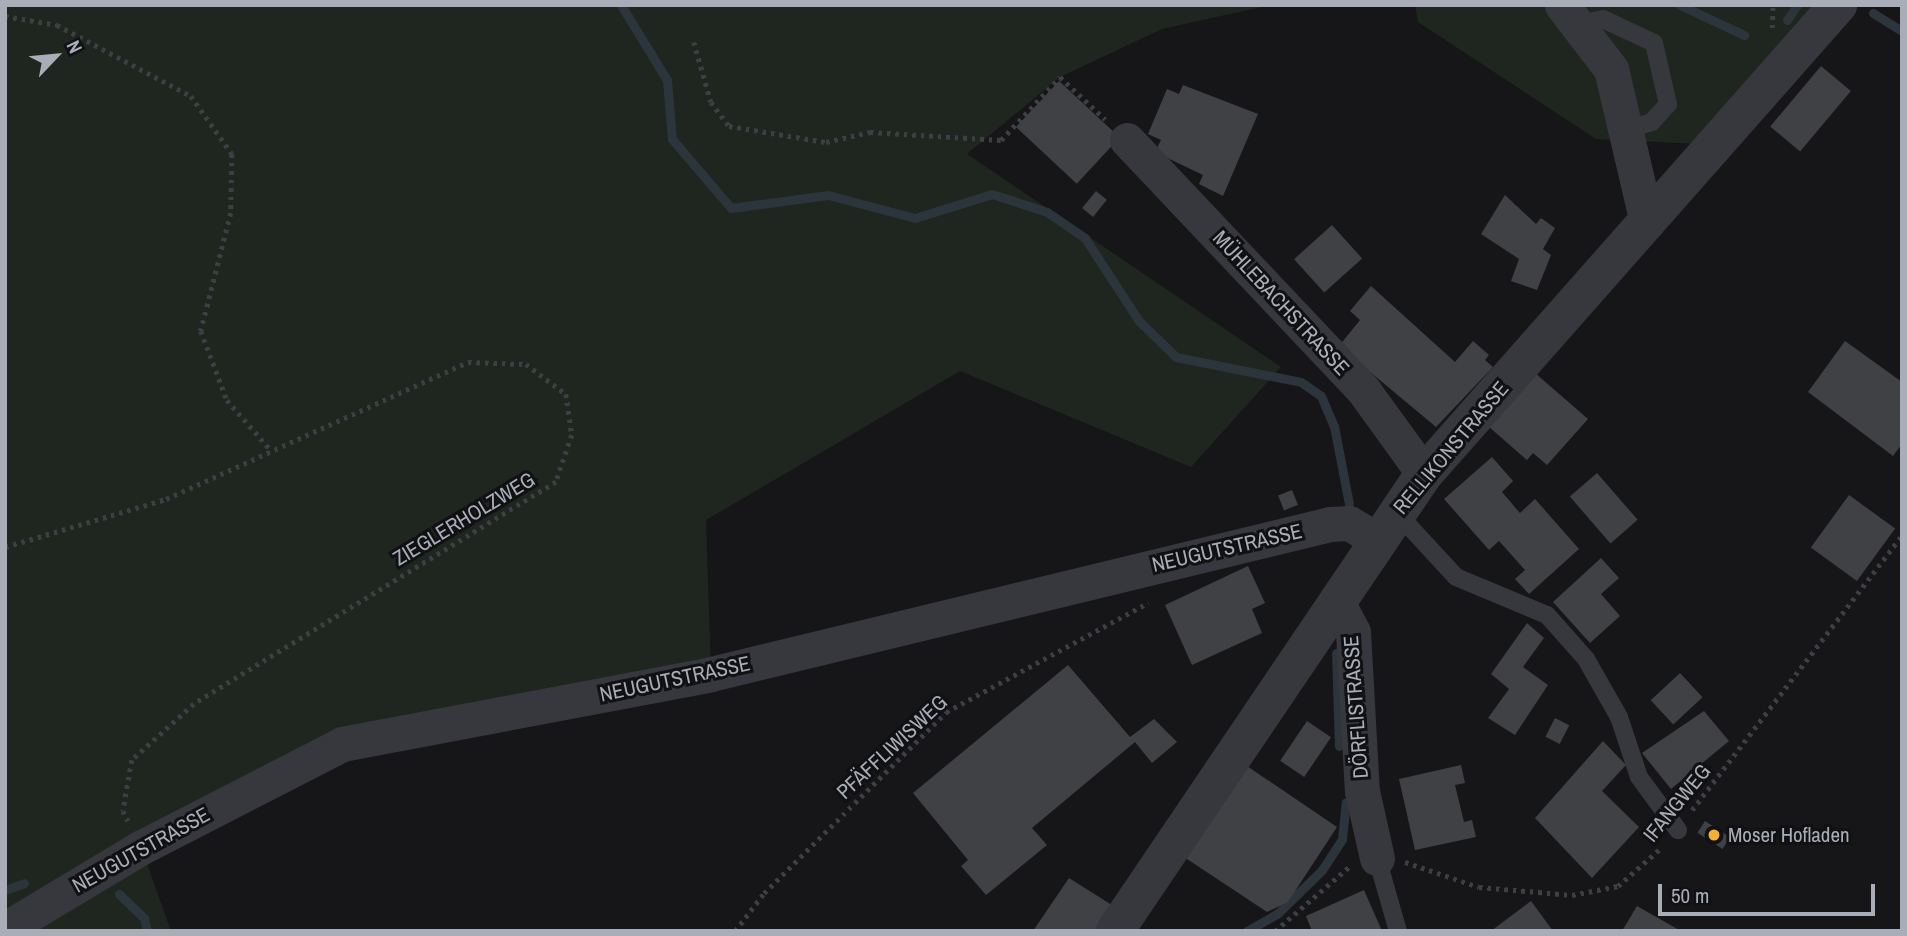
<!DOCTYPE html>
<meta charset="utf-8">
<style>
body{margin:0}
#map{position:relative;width:1907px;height:936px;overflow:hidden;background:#161618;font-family:"Archivo Narrow",sans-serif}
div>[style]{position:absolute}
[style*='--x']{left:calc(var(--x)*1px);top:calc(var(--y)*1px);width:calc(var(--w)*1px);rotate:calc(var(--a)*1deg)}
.green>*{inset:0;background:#1e261f}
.stream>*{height:9px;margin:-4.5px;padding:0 4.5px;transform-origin:4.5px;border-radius:4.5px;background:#2c353c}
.building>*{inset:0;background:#404145;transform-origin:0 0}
.path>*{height:4.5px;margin-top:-2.25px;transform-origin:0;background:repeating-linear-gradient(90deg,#3d3f44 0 3.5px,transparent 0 8.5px)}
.service>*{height:18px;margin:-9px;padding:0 9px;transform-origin:9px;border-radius:9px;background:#37383d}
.minor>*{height:35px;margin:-17.5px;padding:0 17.5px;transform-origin:17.5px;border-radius:17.5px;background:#37383d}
.tertiary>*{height:38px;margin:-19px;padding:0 19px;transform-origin:19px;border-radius:19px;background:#37383d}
.dots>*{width:19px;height:19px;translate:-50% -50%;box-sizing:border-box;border:4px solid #111113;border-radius:50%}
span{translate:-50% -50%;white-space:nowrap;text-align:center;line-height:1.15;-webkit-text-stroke:6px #111113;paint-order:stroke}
.street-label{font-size:21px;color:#a8adb8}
.poi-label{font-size:21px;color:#a8adb8}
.left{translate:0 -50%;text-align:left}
.frame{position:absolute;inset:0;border:7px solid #a8adb8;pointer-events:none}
.north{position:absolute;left:21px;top:21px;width:70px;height:70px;-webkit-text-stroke:5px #111113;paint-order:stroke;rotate:64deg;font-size:19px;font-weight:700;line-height:28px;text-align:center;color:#a8adb8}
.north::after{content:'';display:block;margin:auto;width:24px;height:32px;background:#a8adb8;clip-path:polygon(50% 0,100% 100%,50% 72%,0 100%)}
.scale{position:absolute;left:1658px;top:884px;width:217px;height:32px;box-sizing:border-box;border:4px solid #a8adb8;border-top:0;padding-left:9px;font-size:21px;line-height:24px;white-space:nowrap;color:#a8adb8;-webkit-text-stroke:5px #111113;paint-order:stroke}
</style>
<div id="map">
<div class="green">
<i style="clip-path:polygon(5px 5px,1266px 6px,1162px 29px,1060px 77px,967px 154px,1281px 367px,1191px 467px,960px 371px,706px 520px,711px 674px,342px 744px,141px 847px,171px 931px,5px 931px)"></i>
<i style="clip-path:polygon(1415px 5px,1812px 5px,1814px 29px,1720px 145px,1596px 139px,1418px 22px)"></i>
</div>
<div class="stream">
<i style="--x:621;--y:5;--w:88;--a:58.5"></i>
<i style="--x:667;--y:80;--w:59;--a:85.2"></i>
<i style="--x:672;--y:139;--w:91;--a:49.5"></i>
<i style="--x:731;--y:208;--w:98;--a:-7.6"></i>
<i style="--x:828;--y:195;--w:90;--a:14.8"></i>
<i style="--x:915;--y:218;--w:81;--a:-17.3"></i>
<i style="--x:992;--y:194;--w:58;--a:18.1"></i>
<i style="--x:1047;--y:212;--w:46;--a:34.4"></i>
<i style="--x:1085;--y:238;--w:99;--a:57"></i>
<i style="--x:1139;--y:321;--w:52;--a:44.2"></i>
<i style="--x:1176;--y:357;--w:127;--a:11.3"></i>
<i style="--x:1301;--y:382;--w:24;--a:35"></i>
<i style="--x:1321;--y:396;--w:33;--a:67"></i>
<i style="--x:1334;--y:426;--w:79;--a:79.1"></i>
<i style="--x:1680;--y:5;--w:71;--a:25.1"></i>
<i style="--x:1873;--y:13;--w:34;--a:32"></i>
<i style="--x:1787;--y:20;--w:18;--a:-56"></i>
<i style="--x:1336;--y:653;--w:93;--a:88.2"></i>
<i style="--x:5;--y:890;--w:20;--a:-20"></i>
<i style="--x:119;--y:894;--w:35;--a:44"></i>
<i style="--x:144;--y:918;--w:13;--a:77"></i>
<i style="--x:1247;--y:931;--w:34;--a:-30"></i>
<i style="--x:1277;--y:914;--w:63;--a:-44.4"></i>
<i style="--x:1322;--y:870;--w:37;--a:-57"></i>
<i style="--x:1342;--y:839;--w:37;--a:-84"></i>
</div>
<div class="building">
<i style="left:1821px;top:66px;width:39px;height:79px;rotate:40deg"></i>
<i style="left:1059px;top:81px;width:83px;height:63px;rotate:43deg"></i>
<i style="clip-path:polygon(1183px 85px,1258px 114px,1223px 196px,1199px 184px,1203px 175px,1155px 152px,1161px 140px,1148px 134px,1167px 89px,1179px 94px)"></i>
<i style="left:1096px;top:191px;width:14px;height:22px;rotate:39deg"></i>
<i style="clip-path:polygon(1505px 195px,1536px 224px,1541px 218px,1555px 228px,1543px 249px,1551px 255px,1537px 290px,1511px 281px,1519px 259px,1481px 234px)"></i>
<i style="left:1332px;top:225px;width:45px;height:51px;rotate:48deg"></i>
<i style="clip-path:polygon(1371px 286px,1455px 362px,1473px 341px,1489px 355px,1485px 360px,1493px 367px,1436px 427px,1339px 346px,1360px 320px,1350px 311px)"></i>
<i style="clip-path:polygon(1845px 341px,1902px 382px,1902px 444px,1893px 456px,1808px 392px)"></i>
<i style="clip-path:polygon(1535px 373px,1588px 419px,1547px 465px,1533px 453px,1527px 460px,1488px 426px)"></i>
<i style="clip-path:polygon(1492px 457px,1513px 481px,1502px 492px,1520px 513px,1535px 499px,1579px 549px,1529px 594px,1515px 579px,1525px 570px,1499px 541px,1489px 550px,1444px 499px)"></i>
<i style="left:1597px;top:473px;width:62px;height:36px;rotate:49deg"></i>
<i style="left:1292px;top:490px;width:16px;height:15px;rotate:68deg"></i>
<i style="left:1849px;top:495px;width:57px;height:65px;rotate:36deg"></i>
<i style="clip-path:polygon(1601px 558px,1619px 578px,1601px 594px,1620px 616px,1590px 643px,1553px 602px)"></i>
<i style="clip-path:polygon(1248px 566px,1265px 603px,1252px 609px,1262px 633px,1192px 665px,1165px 605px)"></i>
<i style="clip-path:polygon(1527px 623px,1544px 638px,1523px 667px,1548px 685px,1515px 735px,1488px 718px,1509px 689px,1491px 674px)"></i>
<i style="clip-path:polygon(1068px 665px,1130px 737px,1154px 719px,1177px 742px,1152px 763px,1135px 742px,1032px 828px,1047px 845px,986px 895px,961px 866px,968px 860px,913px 793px)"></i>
<i style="left:1680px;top:673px;width:33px;height:40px;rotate:47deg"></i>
<i style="clip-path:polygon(1704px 711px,1729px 741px,1671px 789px,1642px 753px)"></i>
<i style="left:1555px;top:718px;width:16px;height:21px;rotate:27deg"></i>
<i style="left:1307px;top:721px;width:29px;height:48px;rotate:34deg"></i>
<i style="clip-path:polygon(1603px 741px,1626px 765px,1602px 791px,1639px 827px,1592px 878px,1535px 818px)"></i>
<i style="clip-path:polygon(1244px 764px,1337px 827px,1288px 902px,1267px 912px,1184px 857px)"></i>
<i style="clip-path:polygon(1461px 765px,1465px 783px,1455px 785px,1464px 822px,1472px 820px,1476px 837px,1415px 850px,1399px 779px)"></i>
<i style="left:1705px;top:821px;width:30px;height:14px;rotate:33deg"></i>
<i style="clip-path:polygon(1069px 878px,1115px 907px,1098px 931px,1033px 931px)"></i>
<i style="clip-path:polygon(1364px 890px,1382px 931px,1312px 931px,1306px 916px)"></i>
<i style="clip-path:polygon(1531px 901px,1553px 931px,1491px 931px)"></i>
<i style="clip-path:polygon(1637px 906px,1681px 931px,1622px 931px)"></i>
</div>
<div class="path">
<i style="--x:5;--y:16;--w:53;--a:9.8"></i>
<i style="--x:57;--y:25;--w:152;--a:27.9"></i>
<i style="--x:191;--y:96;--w:71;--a:54.7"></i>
<i style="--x:232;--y:154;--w:59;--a:91"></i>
<i style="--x:231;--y:213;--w:122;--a:104.3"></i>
<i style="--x:201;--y:331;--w:74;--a:69.4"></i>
<i style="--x:227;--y:400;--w:64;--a:48.8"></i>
<i style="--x:1772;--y:28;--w:23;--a:-88"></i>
<i style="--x:694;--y:42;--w:62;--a:74.2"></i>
<i style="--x:711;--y:102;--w:30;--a:53"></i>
<i style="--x:729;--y:126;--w:98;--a:9.4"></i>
<i style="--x:826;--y:142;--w:45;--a:-12.8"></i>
<i style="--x:870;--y:132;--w:131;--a:3.5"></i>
<i style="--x:1001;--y:140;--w:86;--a:-46.9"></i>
<i style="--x:1060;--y:77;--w:62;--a:43"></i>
<i style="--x:5;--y:547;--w:168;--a:-16.6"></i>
<i style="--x:166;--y:499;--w:332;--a:-24.4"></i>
<i style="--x:468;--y:362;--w:58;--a:2"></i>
<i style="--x:526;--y:364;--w:50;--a:36.9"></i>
<i style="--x:566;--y:394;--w:41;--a:81.7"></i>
<i style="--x:572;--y:435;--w:50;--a:108.8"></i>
<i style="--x:556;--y:482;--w:425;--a:148.5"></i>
<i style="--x:194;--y:704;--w:84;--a:137.9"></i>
<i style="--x:132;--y:760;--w:52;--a:100"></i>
<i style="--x:123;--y:811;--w:11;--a:63"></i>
<i style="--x:1692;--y:810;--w:346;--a:-52.6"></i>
<i style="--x:1405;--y:862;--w:78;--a:18.7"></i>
<i style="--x:1479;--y:887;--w:93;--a:4.9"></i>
<i style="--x:1572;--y:895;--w:47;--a:-11.1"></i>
<i style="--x:1618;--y:886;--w:59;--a:-41.6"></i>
<i style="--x:735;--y:931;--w:48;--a:-52.7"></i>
<i style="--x:764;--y:893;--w:257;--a:-44.8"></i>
<i style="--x:946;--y:712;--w:230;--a:-28.4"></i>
<i style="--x:1275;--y:931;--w:99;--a:-40.9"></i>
</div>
<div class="service">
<i style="--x:1576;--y:24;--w:27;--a:-10"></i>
<i style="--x:1603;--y:19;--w:56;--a:25.2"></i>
<i style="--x:1654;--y:43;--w:63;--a:77.1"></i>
<i style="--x:1668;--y:104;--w:24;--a:132"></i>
<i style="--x:1652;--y:122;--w:24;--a:163"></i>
<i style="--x:1396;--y:512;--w:88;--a:47.3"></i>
<i style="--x:1456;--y:577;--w:99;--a:22.7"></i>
<i style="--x:1547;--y:615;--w:59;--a:48.4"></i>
<i style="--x:1586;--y:659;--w:67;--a:60.4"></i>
<i style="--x:1619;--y:717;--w:63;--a:71.6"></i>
<i style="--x:1639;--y:777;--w:66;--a:53.7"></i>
<i style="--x:1377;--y:858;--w:76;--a:74"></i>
</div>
<div class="minor">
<i style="--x:1562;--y:5;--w:81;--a:52.6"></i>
<i style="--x:1611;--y:69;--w:158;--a:76.8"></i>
<i style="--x:1127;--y:140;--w:345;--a:46.6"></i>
<i style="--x:1364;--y:391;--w:102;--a:54.1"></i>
<i style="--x:1336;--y:600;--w:36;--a:62"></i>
<i style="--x:1353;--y:632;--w:159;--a:86.8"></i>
<i style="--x:1362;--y:791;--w:69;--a:77.4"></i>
<i style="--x:5;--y:929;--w:157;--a:-31"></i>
<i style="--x:140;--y:848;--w:227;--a:-27.2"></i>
<i style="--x:342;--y:744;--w:376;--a:-10.7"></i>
<i style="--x:711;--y:674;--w:637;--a:-13.62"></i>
<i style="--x:1330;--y:524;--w:19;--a:-3"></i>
<i style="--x:1349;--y:523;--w:31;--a:31"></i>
</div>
<div class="tertiary">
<i style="--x:1115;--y:931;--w:552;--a:-55.94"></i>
<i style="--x:1424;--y:474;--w:626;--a:-48.56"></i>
</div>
<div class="dots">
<i style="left:1714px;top:835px;background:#f2b134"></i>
</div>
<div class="street-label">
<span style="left:1281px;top:303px;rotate:47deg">MÜHLEBACHSTRASSE</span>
<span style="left:1451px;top:448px;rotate:-50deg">RELLIKONSTRASSE</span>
<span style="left:464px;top:519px;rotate:-31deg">ZIEGLERHOLZWEG</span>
<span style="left:1227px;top:548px;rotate:-13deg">NEUGUTSTRASSE</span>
<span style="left:675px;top:679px;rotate:-12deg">NEUGUTSTRASSE</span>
<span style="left:1356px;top:707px;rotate:-94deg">DÖRFLISTRASSE</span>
<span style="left:892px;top:747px;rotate:-43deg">PFÄFFLIWISWEG</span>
<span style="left:1677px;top:803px;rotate:-51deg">IFANGWEG</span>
<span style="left:141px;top:850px;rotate:-29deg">NEUGUTSTRASSE</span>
</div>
<div class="poi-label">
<span class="left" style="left:1728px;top:835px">Moser Hofladen</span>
</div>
<div class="frame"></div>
<div class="north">N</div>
<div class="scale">50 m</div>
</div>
